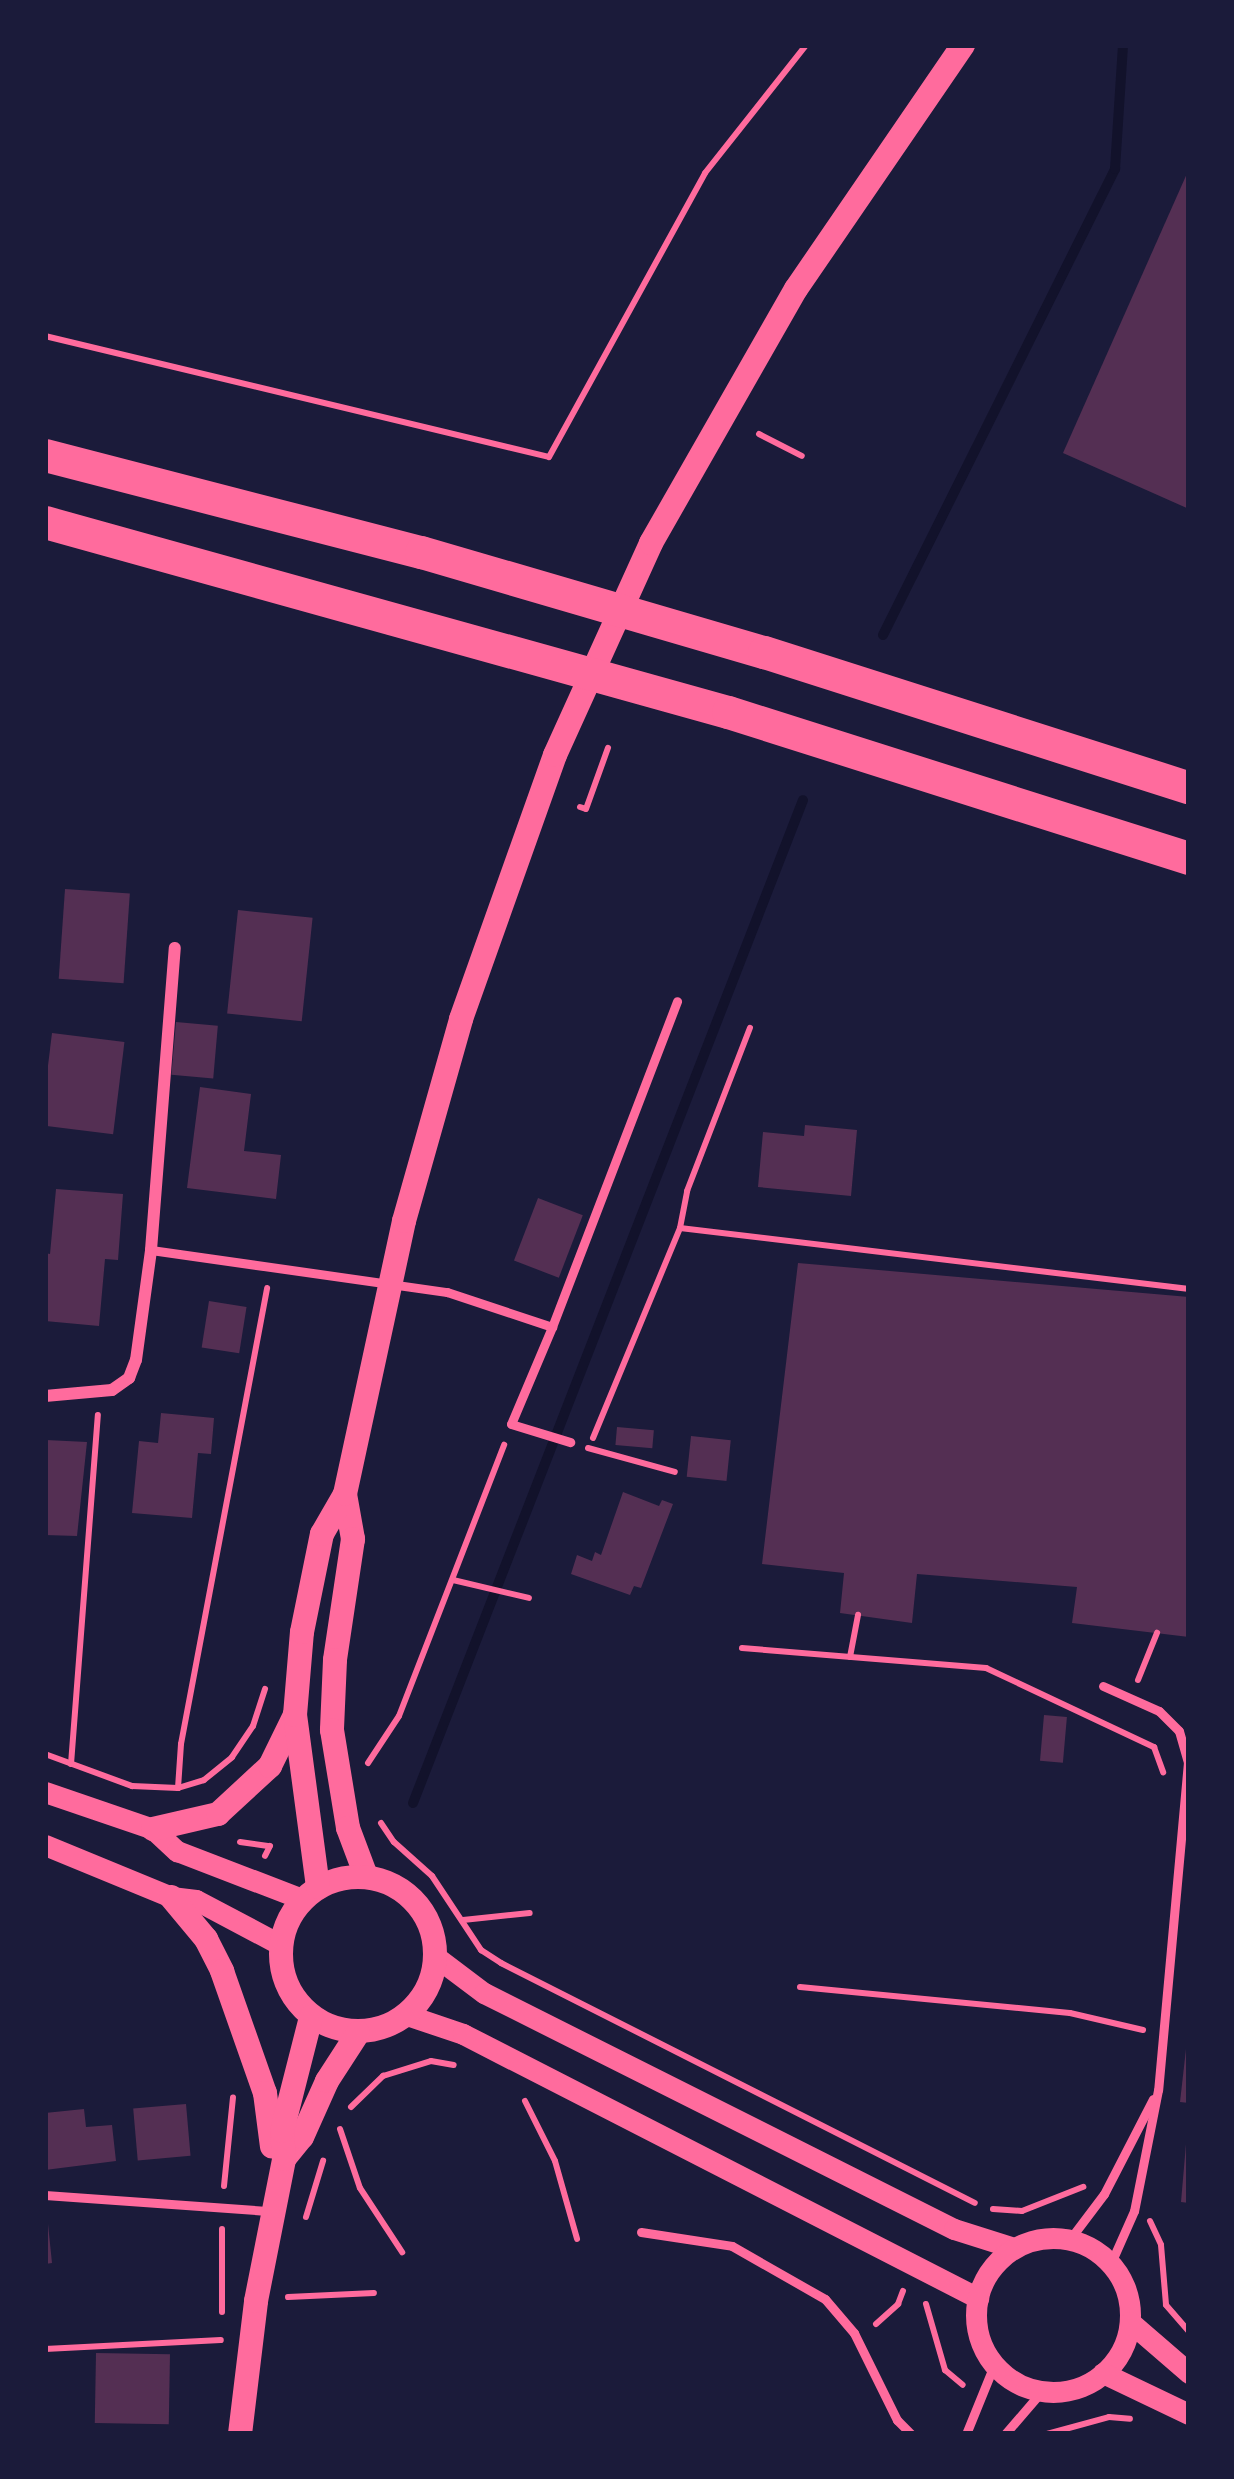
<!DOCTYPE html>
<style>
body{margin:0}
#map{position:relative;width:1234px;height:2479px;overflow:hidden;background:#1b1b3a;font-family:"Open Sans",sans-serif}
div>[style]{position:absolute}
[style*='--x']{left:calc(var(--x)*1px);top:calc(var(--y)*1px);width:calc(var(--w)*1px);rotate:calc(var(--a)*1deg)}
.stream>*{height:10px;margin:-5px;padding:0 5px;transform-origin:5px;border-radius:5px;background:#12122b}
.building>*{inset:0;background:#542f53;transform-origin:0 0}
.path>*{height:6px;margin:-3px;padding:0 3px;transform-origin:3px;border-radius:3px;background:#ff6b9d}
.service>*{height:9px;margin:-4.5px;padding:0 4.5px;transform-origin:4.5px;border-radius:4.5px;background:#ff6b9d}
.minor>*{height:12px;margin:-6px;padding:0 6px;transform-origin:6px;border-radius:6px;background:#ff6b9d}
.tertiary>*{height:21px;margin:-10.5px;padding:0 10.5px;transform-origin:10.5px;border-radius:10.5px;background:#ff6b9d}
.tertiary>.ring{margin:-10.5px;padding:0;box-sizing:content-box;background:none;border:21px solid #ff6b9d;border-radius:50%}
.secondary>*{height:24px;margin:-12px;padding:0 12px;transform-origin:12px;border-radius:12px;background:#ff6b9d}
.secondary>.ring{margin:-12px;padding:0;box-sizing:content-box;background:none;border:24px solid #ff6b9d;border-radius:50%}
.motorway>*{height:33px;margin:-16.5px;padding:0 16.5px;transform-origin:16.5px;border-radius:16.5px;background:#ff6b9d}
span{translate:-50% -50%;white-space:nowrap;text-align:center;line-height:1.15;-webkit-text-stroke:9px #1b1b3a;paint-order:stroke}
.frame{position:absolute;inset:0;border:48px solid #1b1b3a;pointer-events:none}
</style>
<div id="map">
<div class="stream">
<i style="--x:883;--y:635;--w:521;--a:-63.53"></i>
<i style="--x:1115;--y:169;--w:124;--a:-86.3"></i>
<i style="--x:413;--y:1803;--w:1076;--a:-68.75"></i>
</div>
<div class="building">
<i style="clip-path:polygon(1189px 169px,1189px 509px,1063px 453px)"></i>
<i style="left:65px;top:889px;width:65px;height:90px;rotate:4deg"></i>
<i style="left:238px;top:910px;width:75px;height:104px;rotate:6deg"></i>
<i style="left:176px;top:1022px;width:42px;height:53px;rotate:5deg"></i>
<i style="left:52px;top:1033px;width:73px;height:93px;rotate:7deg"></i>
<i style="clip-path:polygon(200px 1087px,251px 1094px,244px 1151px,281px 1155px,276px 1199px,187px 1188px)"></i>
<i style="clip-path:polygon(805px 1125px,857px 1130px,851px 1196px,758px 1187px,763px 1132px,804px 1136px)"></i>
<i style="clip-path:polygon(56px 1189px,123px 1194px,118px 1260px,105px 1259px,99px 1326px,45px 1321px,45px 1253px,50px 1254px)"></i>
<i style="left:538px;top:1198px;width:48px;height:67px;rotate:21deg"></i>
<i style="clip-path:polygon(798px 1263px,1189px 1297px,1189px 1637px,1072px 1623px,1077px 1587px,917px 1574px,912px 1623px,840px 1613px,844px 1573px,762px 1564px)"></i>
<i style="left:209px;top:1301px;width:38px;height:47px;rotate:9deg"></i>
<i style="clip-path:polygon(161px 1413px,214px 1418px,211px 1454px,198px 1453px,192px 1518px,132px 1513px,139px 1441px,158px 1443px)"></i>
<i style="left:617px;top:1427px;width:37px;height:18px;rotate:5deg"></i>
<i style="left:691px;top:1436px;width:40px;height:41px;rotate:6deg"></i>
<i style="clip-path:polygon(46px 1440px,87px 1442px,77px 1536px,45px 1535px)"></i>
<i style="clip-path:polygon(623px 1492px,659px 1506px,662px 1500px,673px 1504px,641px 1588px,634px 1586px,630px 1595px,571px 1574px,577px 1555px,592px 1561px,595px 1552px,601px 1555px)"></i>
<i style="left:1044px;top:1715px;width:23px;height:46px;rotate:5deg"></i>
<i style="clip-path:polygon(1186px 2049px,1189px 2049px,1189px 2103px,1180px 2102px)"></i>
<i style="left:186px;top:2104px;width:52px;height:53px;rotate:85deg"></i>
<i style="clip-path:polygon(84px 2109px,86px 2127px,112px 2125px,116px 2161px,45px 2170px,45px 2113px)"></i>
<i style="clip-path:polygon(1186px 2144px,1189px 2144px,1189px 2203px,1181px 2202px)"></i>
<i style="clip-path:polygon(48px 2224px,52px 2263px,45px 2264px,45px 2225px)"></i>
<i style="left:96px;top:2353px;width:74px;height:70px;rotate:1deg"></i>
</div>
<div class="path">
<i style="--x:45;--y:336;--w:518;--a:13.5"></i>
<i style="--x:549;--y:457;--w:324;--a:-61.2"></i>
<i style="--x:705;--y:173;--w:163;--a:-51.7"></i>
<i style="--x:759;--y:434;--w:48;--a:27.1"></i>
<i style="--x:580;--y:807;--w:6;--a:18"></i>
<i style="--x:586;--y:809;--w:65;--a:-70.2"></i>
<i style="--x:680;--y:1228;--w:38;--a:-79"></i>
<i style="--x:687;--y:1191;--w:175;--a:-68.9"></i>
<i style="--x:593;--y:1438;--w:227;--a:-67.5"></i>
<i style="--x:680;--y:1228;--w:513;--a:6.83"></i>
<i style="--x:588;--y:1448;--w:90;--a:15.4"></i>
<i style="--x:453;--y:1580;--w:78;--a:13.3"></i>
<i style="--x:742;--y:1648;--w:245;--a:4.7"></i>
<i style="--x:986;--y:1668;--w:186;--a:25.2"></i>
<i style="--x:1154;--y:1747;--w:27;--a:70"></i>
<i style="--x:850;--y:1657;--w:43;--a:-79.2"></i>
<i style="--x:1138;--y:1680;--w:51;--a:-68"></i>
<i style="--x:45;--y:1754;--w:93;--a:20.2"></i>
<i style="--x:132;--y:1786;--w:46;--a:2.5"></i>
<i style="--x:178;--y:1788;--w:27;--a:-17"></i>
<i style="--x:204;--y:1780;--w:36;--a:-39"></i>
<i style="--x:232;--y:1757;--w:37;--a:-56"></i>
<i style="--x:253;--y:1726;--w:39;--a:-72"></i>
<i style="--x:368;--y:1763;--w:56;--a:-56.6"></i>
<i style="--x:399;--y:1716;--w:291;--a:-68.8"></i>
<i style="--x:71;--y:1764;--w:350;--a:-85.6"></i>
<i style="--x:178;--y:1788;--w:44;--a:-86.1"></i>
<i style="--x:181;--y:1744;--w:464;--a:-79.3"></i>
<i style="--x:381;--y:1823;--w:23;--a:56"></i>
<i style="--x:394;--y:1842;--w:51;--a:41.8"></i>
<i style="--x:432;--y:1876;--w:89;--a:56.5"></i>
<i style="--x:481;--y:1950;--w:24;--a:33"></i>
<i style="--x:501;--y:1963;--w:531;--a:26.85"></i>
<i style="--x:240;--y:1842;--w:30;--a:8"></i>
<i style="--x:270;--y:1846;--w:11;--a:117"></i>
<i style="--x:463;--y:1920;--w:67;--a:-6"></i>
<i style="--x:800;--y:1987;--w:271;--a:5.5"></i>
<i style="--x:1070;--y:2013;--w:75;--a:13.1"></i>
<i style="--x:525;--y:2101;--w:67;--a:63.4"></i>
<i style="--x:555;--y:2161;--w:81;--a:74.2"></i>
<i style="--x:351;--y:2107;--w:45;--a:-44.1"></i>
<i style="--x:383;--y:2076;--w:50;--a:-17.4"></i>
<i style="--x:431;--y:2061;--w:23;--a:10"></i>
<i style="--x:340;--y:2129;--w:62;--a:71.3"></i>
<i style="--x:360;--y:2188;--w:77;--a:56.7"></i>
<i style="--x:224;--y:2186;--w:89;--a:-84.2"></i>
<i style="--x:993;--y:2209;--w:29;--a:4"></i>
<i style="--x:1022;--y:2211;--w:66;--a:-21.5"></i>
<i style="--x:306;--y:2217;--w:59;--a:-73.1"></i>
<i style="--x:1150;--y:2221;--w:26;--a:65"></i>
<i style="--x:1161;--y:2245;--w:60;--a:85.2"></i>
<i style="--x:1166;--y:2305;--w:35;--a:49"></i>
<i style="--x:288;--y:2297;--w:86;--a:-2.7"></i>
<i style="--x:926;--y:2304;--w:69;--a:73.9"></i>
<i style="--x:945;--y:2370;--w:23;--a:40"></i>
<i style="--x:222;--y:2312;--w:83;--a:-90"></i>
<i style="--x:876;--y:2324;--w:30;--a:-42"></i>
<i style="--x:898;--y:2304;--w:14;--a:-69"></i>
<i style="--x:45;--y:2349;--w:176;--a:-2.9"></i>
<i style="--x:1047;--y:2434;--w:64;--a:-15.3"></i>
<i style="--x:1109;--y:2417;--w:21;--a:5"></i>
</div>
<div class="service">
<i style="--x:151;--y:1250;--w:299;--a:8.1"></i>
<i style="--x:447;--y:1292;--w:111;--a:18.4"></i>
<i style="--x:552;--y:1327;--w:349;--a:-69"></i>
<i style="--x:552;--y:1327;--w:105;--a:112.9"></i>
<i style="--x:511;--y:1424;--w:62;--a:17"></i>
<i style="--x:1103;--y:1686;--w:61;--a:24.1"></i>
<i style="--x:1159;--y:1711;--w:28;--a:45"></i>
<i style="--x:1179;--y:1731;--w:32;--a:74"></i>
<i style="--x:1188;--y:1762;--w:329;--a:95.2"></i>
<i style="--x:1158;--y:2090;--w:123;--a:101.2"></i>
<i style="--x:1134;--y:2211;--w:57;--a:113.9"></i>
<i style="--x:45;--y:2195;--w:226;--a:4.1"></i>
<i style="--x:641;--y:2232;--w:92;--a:8.7"></i>
<i style="--x:732;--y:2246;--w:107;--a:29.7"></i>
<i style="--x:825;--y:2299;--w:45;--a:49.5"></i>
<i style="--x:854;--y:2333;--w:97;--a:63.7"></i>
<i style="--x:897;--y:2420;--w:20;--a:45"></i>
<i style="--x:1070;--y:2239;--w:56;--a:-52.9"></i>
<i style="--x:1104;--y:2194;--w:107;--a:-62.7"></i>
<i style="--x:966;--y:2434;--w:74;--a:-67.9"></i>
<i style="--x:1005;--y:2434;--w:57;--a:-49.3"></i>
</div>
<div class="minor">
<i style="--x:45;--y:1396;--w:67;--a:-5.1"></i>
<i style="--x:112;--y:1390;--w:21;--a:-35"></i>
<i style="--x:129;--y:1378;--w:19;--a:-69"></i>
<i style="--x:136;--y:1360;--w:111;--a:-82.2"></i>
<i style="--x:151;--y:1250;--w:303;--a:-85.5"></i>
</div>
<div class="tertiary">
<i style="--x:45;--y:1792;--w:114;--a:18.9"></i>
<i style="--x:153;--y:1829;--w:33;--a:43"></i>
<i style="--x:177;--y:1851;--w:134;--a:21"></i>
<i style="--x:45;--y:1845;--w:136;--a:22.4"></i>
<i style="--x:171;--y:1897;--w:25;--a:7"></i>
<i style="--x:196;--y:1900;--w:96;--a:27.9"></i>
<i style="--x:436;--y:1957;--w:60;--a:36.9"></i>
<i style="--x:484;--y:1993;--w:526;--a:26.66"></i>
<i style="--x:954;--y:2229;--w:63;--a:17.6"></i>
<i style="--x:407;--y:2015;--w:59;--a:18.7"></i>
<i style="--x:463;--y:2034;--w:579;--a:27.14"></i>
<i class="ring" style="left:976px;top:2238px;width:133px;height:133px"></i>
<i style="--x:1130;--y:2322;--w:78;--a:40.8"></i>
<i style="--x:1103;--y:2373;--w:95;--a:25.5"></i>
</div>
<div class="secondary">
<i style="--x:345;--y:1494;--w:46;--a:79.9"></i>
<i style="--x:353;--y:1539;--w:122;--a:98.5"></i>
<i style="--x:335;--y:1660;--w:70;--a:92.5"></i>
<i style="--x:332;--y:1730;--w:99;--a:80.7"></i>
<i style="--x:348;--y:1828;--w:51;--a:69.4"></i>
<i style="--x:153;--y:1829;--w:67;--a:-13"></i>
<i style="--x:218;--y:1814;--w:71;--a:-42.7"></i>
<i style="--x:270;--y:1766;--w:55;--a:-63.9"></i>
<i class="ring" style="left:281px;top:1877px;width:130px;height:130px"></i>
<i style="--x:318;--y:1887;--w:174;--a:-97.6"></i>
<i style="--x:295;--y:1715;--w:83;--a:-85.2"></i>
<i style="--x:302;--y:1632;--w:100;--a:-78.5"></i>
<i style="--x:322;--y:1534;--w:46;--a:-60.1"></i>
<i style="--x:345;--y:1494;--w:279;--a:-77.8"></i>
<i style="--x:404;--y:1221;--w:210;--a:-74.2"></i>
<i style="--x:461;--y:1019;--w:280;--a:-70.4"></i>
<i style="--x:555;--y:755;--w:233;--a:-65.6"></i>
<i style="--x:651;--y:543;--w:292;--a:-60.3"></i>
<i style="--x:796;--y:289;--w:296;--a:-55.6"></i>
<i style="--x:171;--y:1897;--w:55;--a:50.2"></i>
<i style="--x:206;--y:1939;--w:36;--a:63"></i>
<i style="--x:222;--y:1971;--w:129;--a:70.6"></i>
<i style="--x:265;--y:2093;--w:54;--a:82.6"></i>
<i style="--x:284;--y:2159;--w:28;--a:-51"></i>
<i style="--x:302;--y:2137;--w:61;--a:-65.9"></i>
<i style="--x:327;--y:2081;--w:57;--a:-57.1"></i>
<i style="--x:240;--y:2434;--w:134;--a:-83.1"></i>
<i style="--x:256;--y:2301;--w:145;--a:-78.8"></i>
<i style="--x:284;--y:2159;--w:28;--a:-94"></i>
<i style="--x:282;--y:2131;--w:118;--a:-75.7"></i>
</div>
<div class="motorway">
<i style="--x:45;--y:455;--w:388;--a:14.5"></i>
<i style="--x:421;--y:552;--w:357;--a:16.3"></i>
<i style="--x:764;--y:652;--w:446;--a:17.7"></i>
<i style="--x:45;--y:522;--w:709;--a:15.55"></i>
<i style="--x:728;--y:712;--w:484;--a:17.6"></i>
</div>
<div class="frame"></div>
</div>
